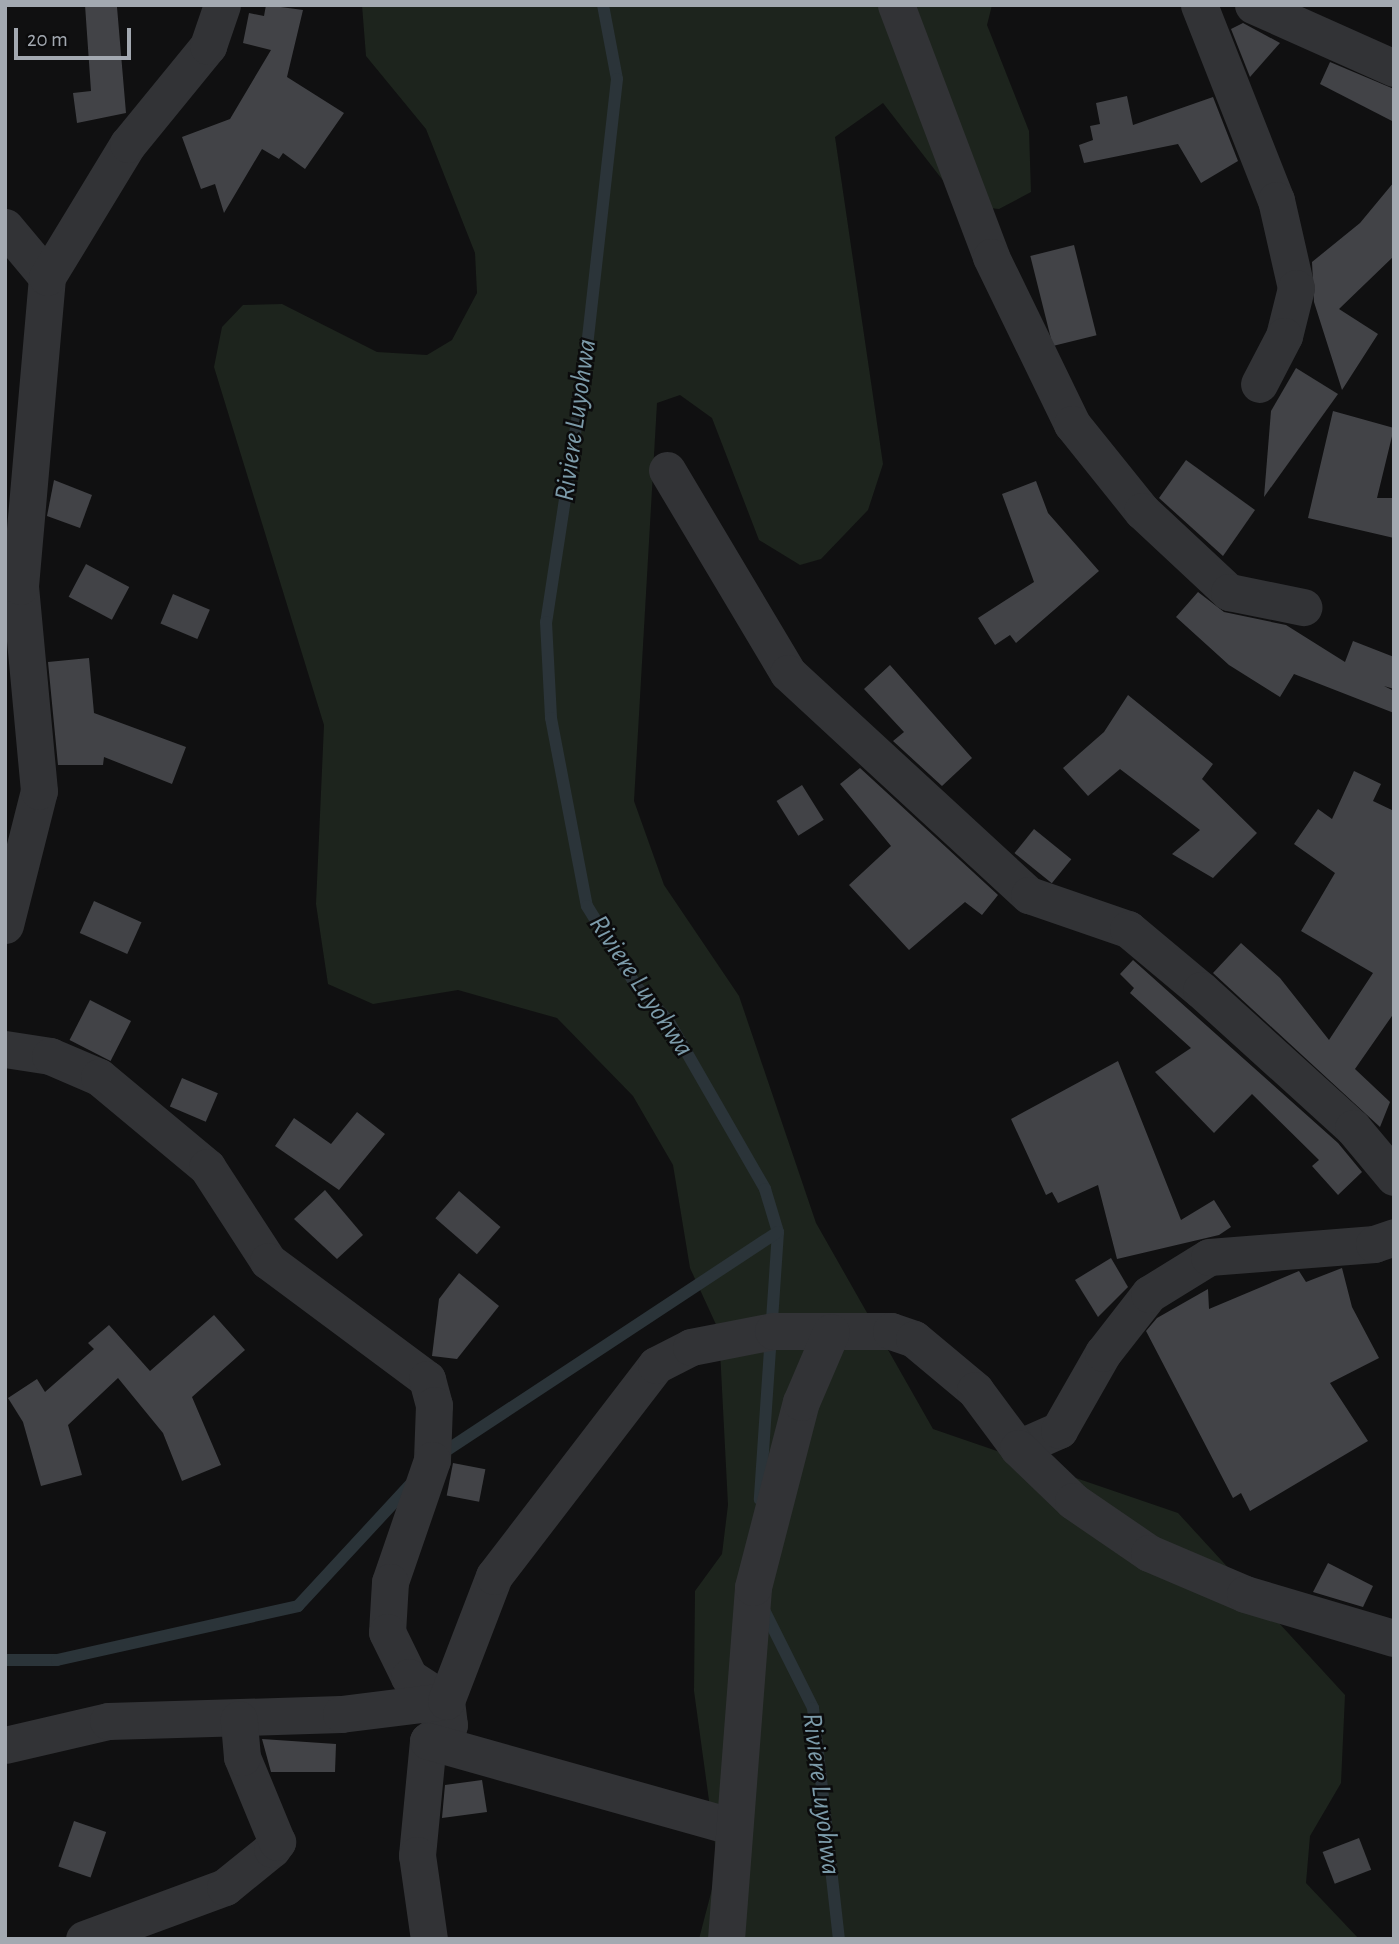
<!DOCTYPE html>
<style>
body{margin:0}
#map{position:relative;width:1399px;height:1944px;overflow:hidden;background:#101011;font-family:"Alegreya Sans",sans-serif}
div>[style]{position:absolute}
[style*='--x']{left:calc(var(--x)*1px);top:calc(var(--y)*1px);width:calc(var(--w)*1px);rotate:calc(var(--a)*1deg)}
.green>*{inset:0;background:#1d241d}
.stream>*{height:12px;margin:-6px;padding:0 6px;transform-origin:6px;border-radius:6px;background:#2b3439}
.building>*{inset:0;background:#424347;transform-origin:0 0}
.minor>*{height:37px;margin:-18.5px;padding:0 18.5px;transform-origin:18.5px;border-radius:18.5px;background:#323336}
span{translate:-50% -50%;white-space:nowrap;text-align:center;line-height:1.15;-webkit-text-stroke:5px #0b0b0c;paint-order:stroke}
.water-label{font-size:28px;color:#7c9baa;font-style:italic}
.frame{position:absolute;inset:0;border:7px solid #a3a9b1;pointer-events:none}
.scale{position:absolute;left:14px;top:28px;width:117px;height:32px;box-sizing:border-box;border:4px solid #a3a9b1;border-top:0;padding-left:9px;font-size:21px;line-height:24px;white-space:nowrap;color:#a3a9b1;-webkit-text-stroke:5px #0b0b0c;paint-order:stroke}
</style>
<div id="map">
<div class="green">
<i style="clip-path:polygon(362px 5px,992px 5px,987px 25px,1029px 131px,1031px 192px,999px 209px,962px 205px,883px 103px,835px 137px,883px 464px,868px 510px,821px 559px,800px 565px,759px 540px,712px 418px,680px 395px,657px 403px,634px 801px,664px 885px,739px 996px,816px 1223px,933px 1429px,1178px 1513px,1345px 1695px,1341px 1783px,1310px 1836px,1306px 1883px,1359px 1939px,699px 1939px,718px 1866px,694px 1691px,695px 1591px,722px 1554px,728px 1505px,719px 1331px,690px 1268px,673px 1165px,633px 1096px,557px 1018px,458px 990px,373px 1004px,328px 984px,316px 904px,324px 725px,214px 367px,222px 327px,243px 305px,282px 304px,377px 352px,427px 355px,452px 340px,477px 293px,475px 253px,426px 129px,366px 56px)"></i>
</div>
<div class="stream">
<i style="--x:603;--y:5;--w:75;--a:79.3"></i>
<i style="--x:617;--y:79;--w:298;--a:96.4"></i>
<i style="--x:584;--y:375;--w:250;--a:98.7"></i>
<i style="--x:546;--y:622;--w:96;--a:87"></i>
<i style="--x:551;--y:718;--w:191;--a:79.2"></i>
<i style="--x:587;--y:906;--w:95;--a:58.3"></i>
<i style="--x:637;--y:987;--w:45;--a:46.8"></i>
<i style="--x:668;--y:1020;--w:195;--a:60.1"></i>
<i style="--x:765;--y:1189;--w:45;--a:73.2"></i>
<i style="--x:778;--y:1232;--w:268;--a:93.9"></i>
<i style="--x:438;--y:1456;--w:407;--a:-33.4"></i>
<i style="--x:762;--y:1606;--w:114;--a:63.4"></i>
<i style="--x:813;--y:1708;--w:232;--a:83.6"></i>
<i style="--x:5;--y:1660;--w:52;--a:0"></i>
<i style="--x:57;--y:1660;--w:247;--a:-12.6"></i>
<i style="--x:298;--y:1606;--w:166;--a:-47.2"></i>
</div>
<div class="building">
<i style="clip-path:polygon(85px 5px,117px 7px,126px 113px,77px 123px,73px 93px,91px 91px)"></i>
<i style="clip-path:polygon(266px 5px,303px 10px,287px 77px,344px 113px,305px 169px,283px 153px,279px 159px,262px 149px,224px 213px,215px 184px,201px 189px,182px 137px,230px 119px,271px 50px,243px 43px,249px 13px,264px 16px)"></i>
<i style="clip-path:polygon(1243px 23px,1280px 43px,1250px 77px,1231px 29px)"></i>
<i style="clip-path:polygon(1330px 62px,1394px 89px,1394px 122px,1320px 84px)"></i>
<i style="clip-path:polygon(1127px 96px,1133px 125px,1213px 97px,1238px 161px,1201px 183px,1178px 144px,1084px 163px,1079px 145px,1093px 140px,1090px 126px,1100px 124px,1096px 103px)"></i>
<i style="clip-path:polygon(1394px 182px,1394px 256px,1339px 309px,1378px 334px,1342px 390px,1314px 302px,1312px 262px,1360px 223px)"></i>
<i style="left:1074px;top:245px;width:93px;height:45px;rotate:76deg"></i>
<i style="clip-path:polygon(1296px 368px,1338px 394px,1264px 497px,1271px 411px)"></i>
<i style="clip-path:polygon(1333px 411px,1394px 428px,1377px 498px,1394px 498px,1394px 538px,1308px 518px)"></i>
<i style="clip-path:polygon(1186px 460px,1255px 510px,1223px 556px,1159px 498px)"></i>
<i style="clip-path:polygon(54px 480px,92px 495px,80px 528px,47px 516px)"></i>
<i style="clip-path:polygon(1036px 481px,1048px 513px,1099px 571px,1016px 643px,1010px 635px,995px 645px,978px 618px,1034px 582px,1002px 494px)"></i>
<i style="left:86px;top:564px;width:49px;height:37px;rotate:28deg"></i>
<i style="clip-path:polygon(1198px 592px,1224px 612px,1286px 625px,1345px 662px,1353px 641px,1394px 657px,1394px 689px,1384px 686px,1394px 691px,1394px 713px,1294px 674px,1280px 697px,1229px 665px,1176px 617px)"></i>
<i style="left:173px;top:594px;width:40px;height:32px;rotate:23deg"></i>
<i style="clip-path:polygon(89px 658px,94px 713px,186px 747px,172px 784px,104px 757px,103px 765px,58px 765px,48px 662px)"></i>
<i style="clip-path:polygon(890px 665px,972px 758px,942px 786px,893px 741px,904px 732px,864px 689px)"></i>
<i style="clip-path:polygon(1128px 695px,1213px 764px,1202px 779px,1257px 833px,1213px 878px,1172px 854px,1200px 830px,1120px 769px,1088px 796px,1063px 768px,1104px 732px)"></i>
<i style="clip-path:polygon(860px 768px,998px 895px,982px 915px,965px 902px,909px 950px,849px 885px,891px 846px,840px 784px)"></i>
<i style="clip-path:polygon(1354px 771px,1381px 784px,1373px 801px,1394px 811px,1394px 1013px,1355px 1069px,1390px 1102px,1380px 1127px,1213px 973px,1241px 943px,1280px 978px,1329px 1040px,1373px 973px,1301px 931px,1335px 873px,1294px 844px,1318px 809px,1332px 819px)"></i>
<i style="left:802px;top:785px;width:41px;height:30px;rotate:58deg"></i>
<i style="left:1034px;top:829px;width:48px;height:31px;rotate:39deg"></i>
<i style="left:94px;top:901px;width:52px;height:35px;rotate:24deg"></i>
<i style="clip-path:polygon(1133px 960px,1338px 1143px,1362px 1172px,1338px 1195px,1312px 1166px,1319px 1160px,1252px 1094px,1214px 1133px,1155px 1072px,1191px 1048px,1130px 993px,1134px 988px,1120px 974px)"></i>
<i style="left:90px;top:1000px;width:46px;height:45px;rotate:27deg"></i>
<i style="clip-path:polygon(1118px 1061px,1181px 1220px,1214px 1200px,1231px 1227px,1219px 1235px,1117px 1259px,1098px 1185px,1058px 1203px,1052px 1192px,1046px 1195px,1011px 1119px)"></i>
<i style="left:182px;top:1078px;width:39px;height:31px;rotate:23deg"></i>
<i style="clip-path:polygon(357px 1112px,385px 1134px,339px 1190px,275px 1146px,294px 1118px,331px 1144px)"></i>
<i style="clip-path:polygon(325px 1190px,363px 1235px,337px 1259px,294px 1219px)"></i>
<i style="left:459px;top:1191px;width:55px;height:36px;rotate:41deg"></i>
<i style="clip-path:polygon(1111px 1258px,1128px 1287px,1098px 1317px,1075px 1280px)"></i>
<i style="clip-path:polygon(1342px 1268px,1352px 1307px,1379px 1358px,1330px 1383px,1368px 1441px,1250px 1511px,1241px 1493px,1233px 1498px,1146px 1331px,1157px 1318px,1208px 1289px,1209px 1309px,1299px 1271px,1306px 1282px)"></i>
<i style="clip-path:polygon(459px 1273px,499px 1306px,457px 1359px,432px 1356px,439px 1299px)"></i>
<i style="clip-path:polygon(214px 1315px,245px 1350px,192px 1397px,221px 1465px,182px 1481px,163px 1433px,118px 1378px,68px 1425px,82px 1475px,41px 1486px,23px 1422px,8px 1398px,37px 1379px,45px 1392px,94px 1349px,88px 1343px,109px 1325px,150px 1371px)"></i>
<i style="left:453px;top:1463px;width:33px;height:33px;rotate:11deg"></i>
<i style="clip-path:polygon(1328px 1563px,1373px 1586px,1363px 1607px,1313px 1592px)"></i>
<i style="clip-path:polygon(262px 1739px,336px 1744px,335px 1772px,271px 1772px)"></i>
<i style="clip-path:polygon(482px 1780px,487px 1812px,442px 1818px,445px 1785px)"></i>
<i style="left:74px;top:1821px;width:34px;height:48px;rotate:19deg"></i>
<i style="left:1359px;top:1838px;width:34px;height:39px;rotate:69deg"></i>
</div>
<div class="minor">
<i style="--x:896;--y:5;--w:269;--a:69.3"></i>
<i style="--x:991;--y:257;--w:186;--a:64.1"></i>
<i style="--x:1072;--y:424;--w:112;--a:51.2"></i>
<i style="--x:1142;--y:511;--w:119;--a:43"></i>
<i style="--x:1229;--y:592;--w:76;--a:11.5"></i>
<i style="--x:1199;--y:5;--w:210;--a:68.5"></i>
<i style="--x:1276;--y:200;--w:90;--a:77.2"></i>
<i style="--x:1296;--y:288;--w:49;--a:104"></i>
<i style="--x:1284;--y:336;--w:54;--a:117.5"></i>
<i style="--x:1253;--y:5;--w:154;--a:24.1"></i>
<i style="--x:5;--y:227;--w:65;--a:50"></i>
<i style="--x:667;--y:470;--w:236;--a:59.2"></i>
<i style="--x:788;--y:673;--w:328;--a:42.7"></i>
<i style="--x:1029;--y:895;--w:105;--a:19"></i>
<i style="--x:1128;--y:929;--w:95;--a:39.9"></i>
<i style="--x:1201;--y:990;--w:205;--a:42.2"></i>
<i style="--x:1353;--y:1128;--w:64;--a:50.1"></i>
<i style="--x:5;--y:925;--w:138;--a:-75.8"></i>
<i style="--x:39;--y:791;--w:206;--a:-95.3"></i>
<i style="--x:20;--y:586;--w:310;--a:-85"></i>
<i style="--x:47;--y:277;--w:156;--a:-58.7"></i>
<i style="--x:128;--y:144;--w:127;--a:-50.8"></i>
<i style="--x:208;--y:46;--w:43;--a:-71.1"></i>
<i style="--x:5;--y:1049;--w:46;--a:8.8"></i>
<i style="--x:50;--y:1056;--w:53;--a:23.2"></i>
<i style="--x:99;--y:1077;--w:141;--a:39.8"></i>
<i style="--x:207;--y:1167;--w:112;--a:57"></i>
<i style="--x:268;--y:1261;--w:198;--a:36.6"></i>
<i style="--x:427;--y:1379;--w:27;--a:75"></i>
<i style="--x:434;--y:1405;--w:55;--a:92.1"></i>
<i style="--x:432;--y:1460;--w:129;--a:109"></i>
<i style="--x:390;--y:1582;--w:50;--a:93.4"></i>
<i style="--x:387;--y:1632;--w:50;--a:63.9"></i>
<i style="--x:409;--y:1677;--w:44;--a:33"></i>
<i style="--x:446;--y:1701;--w:24;--a:83"></i>
<i style="--x:449;--y:1725;--w:26;--a:143"></i>
<i style="--x:428;--y:1741;--w:115;--a:95.5"></i>
<i style="--x:417;--y:1855;--w:85;--a:81.9"></i>
<i style="--x:1018;--y:1448;--w:45;--a:-23.7"></i>
<i style="--x:1059;--y:1430;--w:89;--a:-60.3"></i>
<i style="--x:1103;--y:1353;--w:75;--a:-52.1"></i>
<i style="--x:1149;--y:1294;--w:70;--a:-31.7"></i>
<i style="--x:1209;--y:1257;--w:166;--a:-4.5"></i>
<i style="--x:1374;--y:1244;--w:21;--a:-19"></i>
<i style="--x:428;--y:1741;--w:318;--a:15.7"></i>
<i style="--x:5;--y:1745;--w:106;--a:-13.1"></i>
<i style="--x:108;--y:1721;--w:233;--a:-1.7"></i>
<i style="--x:341;--y:1714;--w:106;--a:-7.1"></i>
<i style="--x:446;--y:1701;--w:134;--a:-69"></i>
<i style="--x:494;--y:1576;--w:266;--a:-52.5"></i>
<i style="--x:656;--y:1365;--w:39;--a:-27"></i>
<i style="--x:691;--y:1347;--w:84;--a:-11"></i>
<i style="--x:773;--y:1331;--w:118;--a:0"></i>
<i style="--x:891;--y:1331;--w:24;--a:19"></i>
<i style="--x:914;--y:1339;--w:80;--a:39.9"></i>
<i style="--x:975;--y:1390;--w:72;--a:53.4"></i>
<i style="--x:1018;--y:1448;--w:76;--a:43.9"></i>
<i style="--x:1073;--y:1501;--w:92;--a:34.4"></i>
<i style="--x:1149;--y:1553;--w:104;--a:23.1"></i>
<i style="--x:1245;--y:1594;--w:155;--a:16.5"></i>
<i style="--x:84;--y:1939;--w:150;--a:-20.2"></i>
<i style="--x:225;--y:1887;--w:60;--a:-39"></i>
<i style="--x:272;--y:1849;--w:9;--a:-54"></i>
<i style="--x:277;--y:1842;--w:92;--a:-112.4"></i>
<i style="--x:242;--y:1757;--w:38;--a:-95"></i>
<i style="--x:726;--y:1939;--w:353;--a:-85.6"></i>
<i style="--x:753;--y:1587;--w:191;--a:-75.5"></i>
<i style="--x:801;--y:1402;--w:76;--a:-66.8"></i>
</div>
<div class="water-label">
<span style="left:576px;top:420px;rotate:-82deg">Riviere Luyohwa</span>
<span style="left:641px;top:986px;rotate:56deg">Riviere Luyohwa</span>
<span style="left:821px;top:1794px;rotate:83deg">Riviere Luyohwa</span>
</div>
<div class="frame"></div>
<div class="scale">20 m</div>
</div>
